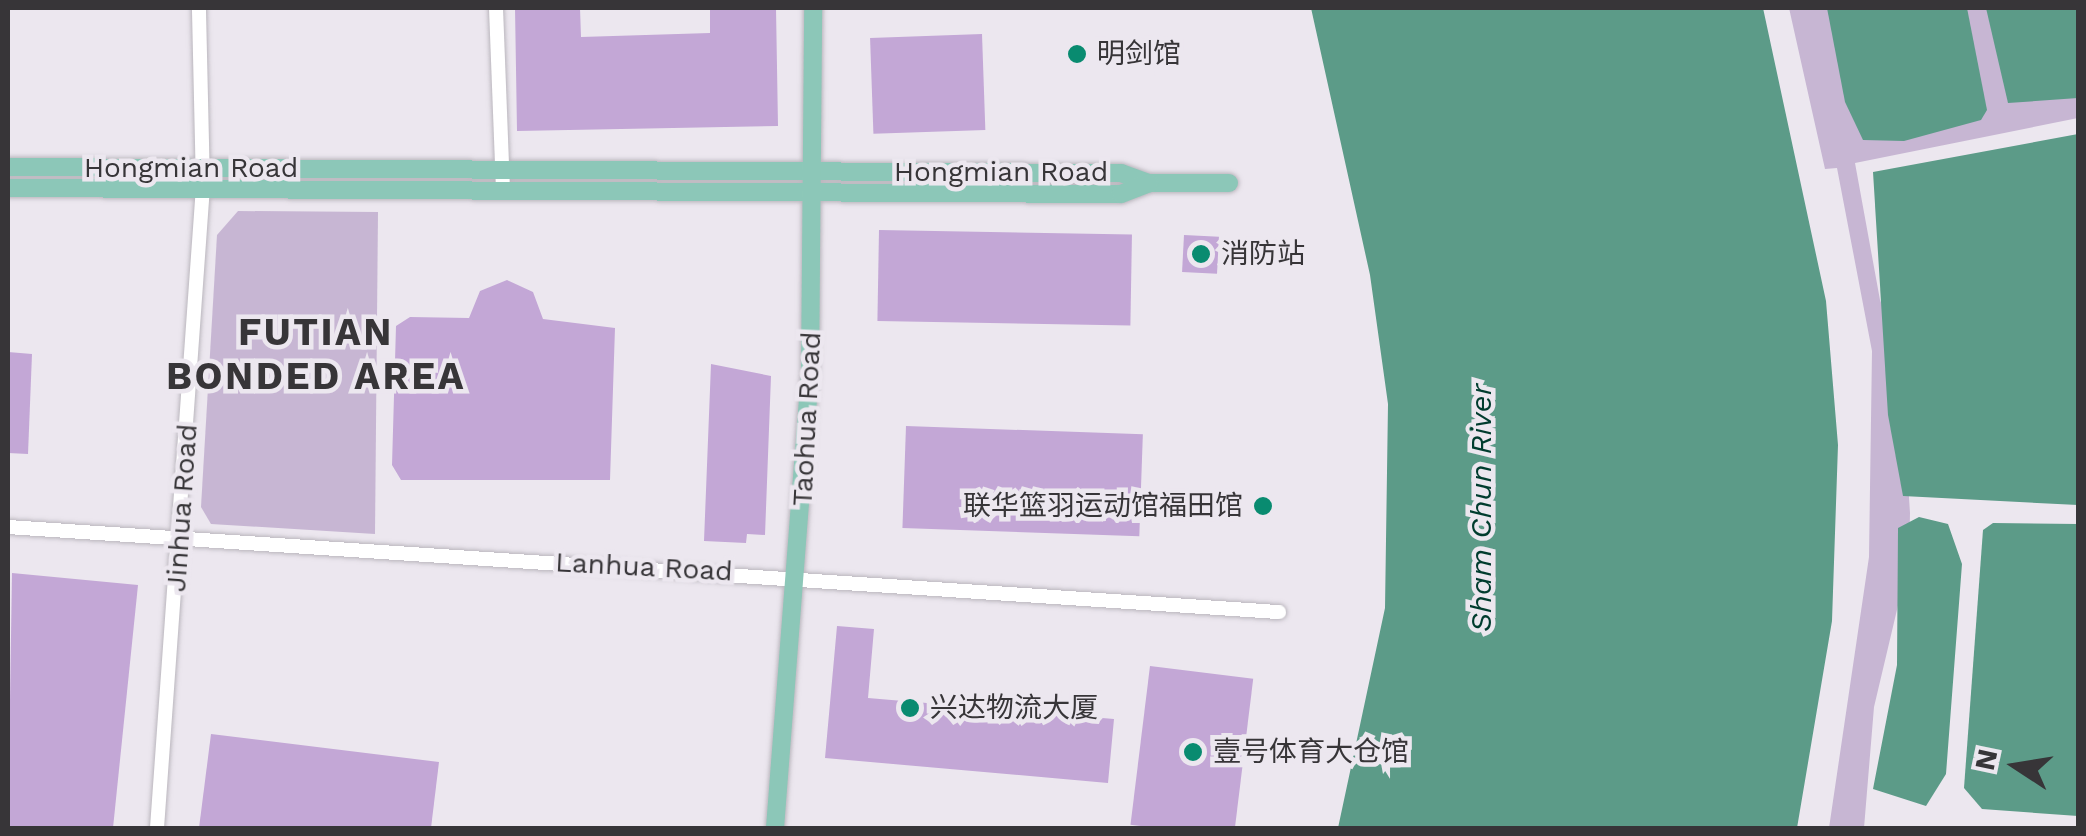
<!DOCTYPE html>
<meta charset="utf-8">
<style>
body{margin:0}
#map{position:relative;width:2086px;height:836px;overflow:hidden;background:#ece7ef;font-family:"Work Sans","Noto Sans SC",sans-serif}
div>[style]{position:absolute}
[style*='--x']{left:calc(var(--x)*1px);top:calc(var(--y)*1px);width:calc(var(--w)*1px);rotate:calc(var(--a)*1deg)}
.green>*{inset:0;background:#c7b6d3}
.water>*{inset:0;background:#5c9b88}
.building>*{inset:0;background:#c3a7d6;transform-origin:0 0}
.roads{filter:drop-shadow(0 0 2px #bab6bd) drop-shadow(0 0 2px #bab6bd)}
.minor>*{height:14px;margin:-7px;padding:0 7px;transform-origin:7px;border-radius:7px;background:#fff}
.major>*{height:18px;margin:-9px;padding:0 9px;transform-origin:9px;border-radius:9px;background:#8cc7b8}
.dots>*{width:28px;height:28px;translate:-50% -50%;box-sizing:border-box;border:5px solid #ece7ef;border-radius:50%}
span{translate:-50% -50%;white-space:nowrap;text-align:center;line-height:1.15;-webkit-text-stroke:9px #ece7ef;paint-order:stroke}
.poi-label{font-size:28px;color:#373538}
.left{translate:0 -50%;text-align:left}
.right{translate:-100% -50%;text-align:right}
.street-label{font-size:28px;color:#373538}
.water-label{font-size:30px;color:#003c2e;font-style:italic}
.district-label{font-size:38px;color:#373538;font-weight:700;letter-spacing:2.5px}
.frame{position:absolute;inset:0;border:10px solid #373538;pointer-events:none}
.north{position:absolute;left:1966px;top:716px;width:100px;height:100px;-webkit-text-stroke:8px #ece7ef;paint-order:stroke;rotate:282deg;font-size:28px;font-weight:700;line-height:40px;text-align:center;color:#373538}
.north::after{content:'';display:block;margin:auto;width:35px;height:45px;background:#373538;clip-path:polygon(50% 0,100% 100%,50% 72%,0 100%)}
</style>
<div id="map">
<div class="green">
<i style="clip-path:polygon(1789px 8px,2078px 8px,2078px 118px,1855px 163px,1880px 300px,1900px 354px,1910px 513px,1909px 559px,1874px 707px,1864px 828px,1829px 828px,1869px 557px,1872px 351px,1837px 168px,1825px 169px)"></i>
<i style="clip-path:polygon(238px 211px,378px 212px,375px 534px,211px 524px,201px 507px,217px 235px)"></i>
</div>
<div class="water">
<i style="clip-path:polygon(1311px 8px,1763px 8px,1826px 301px,1838px 445px,1832px 621px,1797px 828px,1338px 828px,1385px 608px,1388px 404px,1370px 275px)"></i>
<i style="clip-path:polygon(1827px 8px,1967px 8px,1987px 110px,1981px 120px,1904px 141px,1863px 140px,1845px 102px)"></i>
<i style="clip-path:polygon(1986px 8px,2078px 8px,2078px 98px,2008px 103px)"></i>
<i style="clip-path:polygon(2078px 134px,2078px 505px,1903px 496px,1888px 415px,1873px 172px)"></i>
<i style="clip-path:polygon(1919px 517px,1948px 524px,1962px 564px,1946px 774px,1926px 806px,1873px 789px,1897px 665px,1898px 528px)"></i>
<i style="clip-path:polygon(1993px 523px,2078px 524px,2078px 816px,1982px 809px,1964px 788px,1983px 530px)"></i>
</div>
<div class="building">
<i style="clip-path:polygon(515px 8px,580px 8px,581px 37px,710px 33px,710px 8px,776px 8px,778px 126px,517px 131px)"></i>
<i style="left:982px;top:34px;width:96px;height:112px;rotate:88deg"></i>
<i style="left:879px;top:230px;width:253px;height:91px;rotate:1deg"></i>
<i style="left:1184px;top:235px;width:35px;height:37px;rotate:3deg"></i>
<i style="clip-path:polygon(507px 280px,533px 292px,543px 319px,615px 328px,610px 480px,401px 480px,392px 465px,396px 326px,410px 317px,469px 318px,480px 291px)"></i>
<i style="clip-path:polygon(8px 352px,32px 354px,28px 454px,8px 453px)"></i>
<i style="clip-path:polygon(711px 364px,771px 376px,765px 535px,747px 534px,746px 543px,704px 541px)"></i>
<i style="left:906px;top:426px;width:237px;height:102px;rotate:2deg"></i>
<i style="clip-path:polygon(12px 573px,138px 585px,113px 828px,8px 828px)"></i>
<i style="clip-path:polygon(837px 626px,874px 629px,868px 698px,1114px 719px,1108px 783px,825px 758px)"></i>
<i style="left:1150px;top:666px;width:104px;height:160px;rotate:7deg"></i>
<i style="clip-path:polygon(211px 734px,439px 762px,431px 828px,199px 828px)"></i>
</div>
<div class="roads">
<div class="minor">
<i style="--x:496;--y:8;--w:181;--a:87.8"></i>
<i style="--x:8;--y:527;--w:1274;--a:3.83"></i>
<i style="--x:157;--y:828;--w:643;--a:-85.9"></i>
<i style="--x:203;--y:187;--w:179;--a:-91.3"></i>
</div>
<div class="major">
<i style="--x:8;--y:167;--w:1113;--a:0.31"></i>
<i style="--x:1121;--y:173;--w:30;--a:20"></i>
<i style="--x:1149;--y:183;--w:80;--a:0"></i>
<i style="--x:8;--y:188;--w:1113;--a:0.31"></i>
<i style="--x:1121;--y:194;--w:30;--a:-21"></i>
<i style="--x:775;--y:828;--w:455;--a:-85.6"></i>
<i style="--x:810;--y:374;--w:366;--a:-89.5"></i>
</div>
</div>
<div class="dots">
<i style="left:1077px;top:54px;background:#098b70"></i>
<i style="left:1201px;top:254px;background:#098b70"></i>
<i style="left:1263px;top:506px;background:#098b70"></i>
<i style="left:910px;top:708px;background:#098b70"></i>
<i style="left:1193px;top:752px;background:#098b70"></i>
</div>
<div class="poi-label">
<span class="left" style="left:1097px;top:54px">明剑馆</span>
<span class="left" style="left:1221px;top:254px">消防站</span>
<span class="right" style="left:1243px;top:506px">联华篮羽运动馆福田馆</span>
<span class="left" style="left:930px;top:708px">兴达物流大厦</span>
<span class="left" style="left:1213px;top:752px">壹号体育大仓馆</span>
</div>
<div class="street-label">
<span style="left:191px;top:168px">Hongmian Road</span>
<span style="left:1001px;top:172px">Hongmian Road</span>
<span style="left:807px;top:419px;rotate:-87deg">Taohua Road</span>
<span style="left:182px;top:508px;rotate:-86deg">Jinhua Road</span>
<span style="left:644px;top:567px;rotate:3deg">Lanhua Road</span>
</div>
<div class="water-label">
<span style="left:1481px;top:508px;rotate:-90deg">Sham Chun River</span>
</div>
<div class="district-label">
<span style="left:316px;top:355px">FUTIAN<br>BONDED AREA</span>
</div>
<div class="frame"></div>
<div class="north">N</div>
</div>
